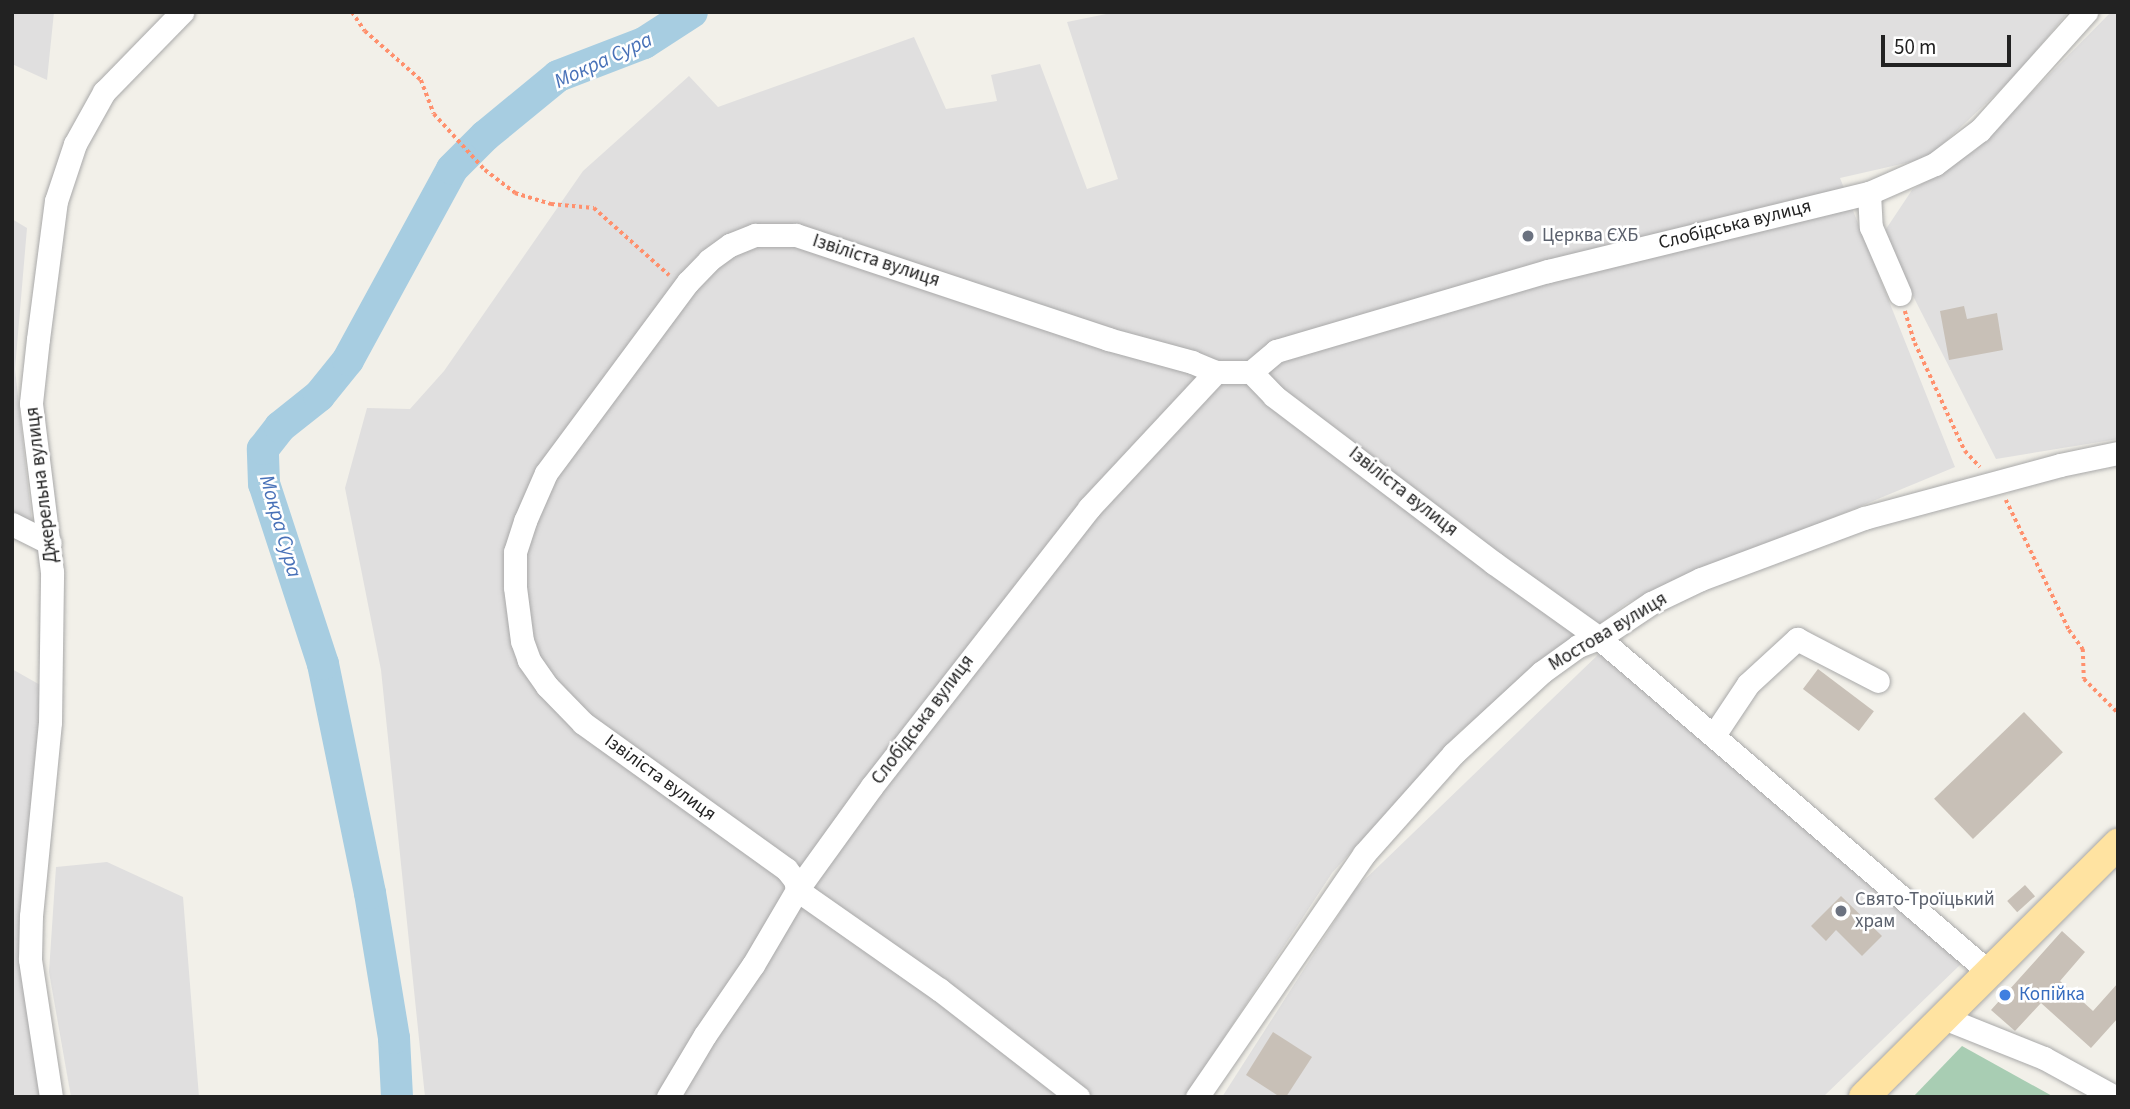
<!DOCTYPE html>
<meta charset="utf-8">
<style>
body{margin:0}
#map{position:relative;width:2130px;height:1109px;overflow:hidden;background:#f2f0e9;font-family:"Source Sans 3",sans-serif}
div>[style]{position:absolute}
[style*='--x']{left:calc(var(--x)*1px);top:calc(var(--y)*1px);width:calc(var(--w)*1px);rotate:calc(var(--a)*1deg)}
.residential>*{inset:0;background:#e0dfdf}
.cemetery>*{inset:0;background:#a8cdb3}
.river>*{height:32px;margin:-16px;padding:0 16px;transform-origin:16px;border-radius:16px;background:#a7cde1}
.building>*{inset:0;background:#c8c0b7;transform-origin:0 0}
.path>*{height:3.5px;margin-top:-1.75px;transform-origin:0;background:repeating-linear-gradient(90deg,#ff906d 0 3.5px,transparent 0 7px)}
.roads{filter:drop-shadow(0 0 2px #a9a9a9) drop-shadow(0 0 2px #a9a9a9)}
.minor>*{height:23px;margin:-11.5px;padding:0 11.5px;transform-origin:11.5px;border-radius:11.5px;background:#fff}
.major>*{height:30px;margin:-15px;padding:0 15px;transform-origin:15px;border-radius:15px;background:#ffe3a1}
.dots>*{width:19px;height:19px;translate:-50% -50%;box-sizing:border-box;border:4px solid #fff;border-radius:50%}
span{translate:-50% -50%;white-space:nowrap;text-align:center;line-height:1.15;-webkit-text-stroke:5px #fff;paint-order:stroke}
.street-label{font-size:19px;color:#222}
.worship-label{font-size:19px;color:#5b616d}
.left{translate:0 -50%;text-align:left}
.shop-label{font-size:19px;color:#366cbe}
.water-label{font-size:21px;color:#4871b8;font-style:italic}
.frame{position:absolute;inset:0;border:14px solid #222;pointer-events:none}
.scale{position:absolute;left:1881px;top:35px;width:130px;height:32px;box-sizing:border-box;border:4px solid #222;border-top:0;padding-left:9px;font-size:21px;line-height:24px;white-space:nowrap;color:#222;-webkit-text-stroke:5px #fff;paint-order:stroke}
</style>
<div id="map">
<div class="residential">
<i style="clip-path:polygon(12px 12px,54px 12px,47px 80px,12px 64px)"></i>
<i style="clip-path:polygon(1116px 12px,2068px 12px,2016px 75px,1928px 158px,1840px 178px,1955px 467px,1627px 603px,1460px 731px,1332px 873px,1185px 1097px,425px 1097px,381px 670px,345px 488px,367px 408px,410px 409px,444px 371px,583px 171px,689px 76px,718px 107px,914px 37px,946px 109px,997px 101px,991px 75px,1040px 64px,1087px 189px,1118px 179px,1067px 22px)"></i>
<i style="clip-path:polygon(2111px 12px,2118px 12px,2118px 439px,1996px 459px,1882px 235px,1912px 190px,1974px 151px)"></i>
<i style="clip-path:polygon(12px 219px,27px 228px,15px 369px,33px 531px,12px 524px)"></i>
<i style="clip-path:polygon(1604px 649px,1961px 964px,1823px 1097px,1222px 1097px,1356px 888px)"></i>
<i style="clip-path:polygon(12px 669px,42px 686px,24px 885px,44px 1097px,12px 1097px)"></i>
<i style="clip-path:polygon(107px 862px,183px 897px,199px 1097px,71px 1097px,49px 972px,56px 867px)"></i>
</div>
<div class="cemetery">
<i style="clip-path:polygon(1962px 1046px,2054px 1097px,1913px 1097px)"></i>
</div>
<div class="river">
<i style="--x:397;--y:1097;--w:59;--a:-92.9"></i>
<i style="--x:394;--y:1038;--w:147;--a:-99.4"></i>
<i style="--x:370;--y:893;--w:234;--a:-101.6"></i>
<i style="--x:323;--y:664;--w:189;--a:-108.1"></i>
<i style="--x:264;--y:484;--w:35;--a:-92"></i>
<i style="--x:263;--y:449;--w:28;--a:-52"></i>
<i style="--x:280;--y:427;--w:50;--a:-38.5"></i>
<i style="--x:319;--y:396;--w:46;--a:-51.1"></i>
<i style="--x:348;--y:360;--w:217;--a:-61.4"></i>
<i style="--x:452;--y:169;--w:47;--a:-45"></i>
<i style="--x:485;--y:136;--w:94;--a:-39.4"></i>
<i style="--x:558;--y:76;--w:92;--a:-21"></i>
<i style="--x:644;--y:43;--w:57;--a:-32.9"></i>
</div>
<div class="building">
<i style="clip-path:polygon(1964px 306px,1967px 319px,1997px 313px,2003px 350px,1949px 360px,1940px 311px)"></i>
<i style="left:1818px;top:669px;width:70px;height:25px;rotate:37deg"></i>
<i style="left:2024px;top:712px;width:56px;height:125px;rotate:46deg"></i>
<i style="left:2025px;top:885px;width:15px;height:24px;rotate:48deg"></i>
<i style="clip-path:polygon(1841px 896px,1882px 936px,1862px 956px,1836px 930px,1826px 941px,1811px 926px)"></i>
<i style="clip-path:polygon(2062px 931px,2085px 952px,2060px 981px,2093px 1011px,2118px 983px,2118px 1018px,2091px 1048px,2041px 1003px,2015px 1031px,1991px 1010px)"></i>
<i style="clip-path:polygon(1273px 1032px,1312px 1057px,1286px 1097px,1280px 1097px,1246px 1075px)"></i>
</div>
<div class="path">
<i style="--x:352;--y:12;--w:23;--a:56"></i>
<i style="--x:365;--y:31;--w:74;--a:41.2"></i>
<i style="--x:421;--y:80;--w:36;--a:69"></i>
<i style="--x:434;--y:114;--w:76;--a:47.7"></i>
<i style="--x:485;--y:170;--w:38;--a:37"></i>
<i style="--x:515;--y:193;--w:38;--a:17"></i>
<i style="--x:551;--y:204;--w:43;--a:5.3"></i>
<i style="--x:594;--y:208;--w:101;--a:41.8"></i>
<i style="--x:1905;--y:311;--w:34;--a:73"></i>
<i style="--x:1915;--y:343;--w:119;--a:65.2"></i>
<i style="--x:1965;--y:451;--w:22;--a:47"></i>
<i style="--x:2006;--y:500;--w:144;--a:64.1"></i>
<i style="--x:2069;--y:630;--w:24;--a:54"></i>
<i style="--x:2083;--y:649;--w:30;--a:88"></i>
<i style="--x:2084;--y:679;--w:48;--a:45"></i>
</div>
<div class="roads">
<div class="minor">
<i style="--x:1869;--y:193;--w:34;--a:87"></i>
<i style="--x:1871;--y:227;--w:73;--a:66.6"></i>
<i style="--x:1251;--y:372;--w:33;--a:-40"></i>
<i style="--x:1276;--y:351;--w:284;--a:-16.4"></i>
<i style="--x:1548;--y:271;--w:330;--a:-13.7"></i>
<i style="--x:1869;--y:193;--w:72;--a:-23.7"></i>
<i style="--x:1935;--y:164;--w:56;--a:-37.1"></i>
<i style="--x:1980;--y:130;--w:159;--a:-48.1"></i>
<i style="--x:12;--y:524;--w:42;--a:26.6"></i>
<i style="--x:1714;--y:735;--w:61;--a:-56.3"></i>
<i style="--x:1748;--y:684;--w:67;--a:-42.6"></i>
<i style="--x:1797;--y:639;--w:91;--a:27.4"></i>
<i style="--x:1944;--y:1018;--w:108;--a:21.8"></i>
<i style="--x:2044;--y:1058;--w:81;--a:28.8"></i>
<i style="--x:51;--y:1097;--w:140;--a:-98.7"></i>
<i style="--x:30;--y:959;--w:43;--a:-88.7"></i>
<i style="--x:31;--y:916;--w:195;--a:-84.4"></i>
<i style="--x:50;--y:722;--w:150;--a:-89.2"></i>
<i style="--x:52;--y:572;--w:170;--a:-97.1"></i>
<i style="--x:31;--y:403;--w:64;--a:-83.8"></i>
<i style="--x:38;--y:339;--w:139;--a:-82.6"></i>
<i style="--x:56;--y:201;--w:60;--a:-71.6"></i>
<i style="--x:75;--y:144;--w:60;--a:-60.9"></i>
<i style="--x:104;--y:92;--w:112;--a:-45.7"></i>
<i style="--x:668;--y:1097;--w:72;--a:-59.2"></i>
<i style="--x:705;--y:1035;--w:85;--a:-55.6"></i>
<i style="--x:753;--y:965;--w:87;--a:-59.6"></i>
<i style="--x:797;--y:890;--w:128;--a:-54.2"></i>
<i style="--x:872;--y:786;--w:353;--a:-52"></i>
<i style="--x:1089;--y:508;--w:186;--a:-47"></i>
<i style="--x:1078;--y:1097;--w:175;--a:-142.2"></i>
<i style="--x:940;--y:990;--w:174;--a:-145"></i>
<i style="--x:797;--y:890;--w:10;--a:-101"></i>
<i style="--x:795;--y:880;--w:14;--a:-129"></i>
<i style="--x:786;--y:869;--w:250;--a:-144.3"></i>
<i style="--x:583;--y:723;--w:52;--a:-134.2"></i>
<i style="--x:547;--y:686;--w:32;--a:-125"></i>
<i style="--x:529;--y:660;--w:20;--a:-110"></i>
<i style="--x:522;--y:641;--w:54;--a:-97.4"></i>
<i style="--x:515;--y:587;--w:35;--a:-90"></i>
<i style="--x:515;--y:552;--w:33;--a:-72"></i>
<i style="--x:525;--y:521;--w:52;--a:-66.4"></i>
<i style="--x:546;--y:473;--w:238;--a:-53.4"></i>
<i style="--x:688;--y:282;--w:30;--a:-46"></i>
<i style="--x:709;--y:260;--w:26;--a:-36"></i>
<i style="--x:730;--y:245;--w:27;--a:-22"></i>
<i style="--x:755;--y:235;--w:41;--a:0"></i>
<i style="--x:796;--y:235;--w:329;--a:18.4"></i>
<i style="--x:1108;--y:339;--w:87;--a:15.3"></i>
<i style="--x:1192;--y:362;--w:26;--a:23"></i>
<i style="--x:1216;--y:372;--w:35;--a:0"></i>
<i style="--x:1251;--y:372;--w:33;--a:46"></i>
<i style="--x:1274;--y:396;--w:276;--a:37.2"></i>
<i style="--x:1494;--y:563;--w:129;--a:35.5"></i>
<i style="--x:1599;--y:638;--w:515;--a:40.59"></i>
<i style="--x:1197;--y:1097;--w:295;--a:-55.5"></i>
<i style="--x:1364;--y:854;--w:134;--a:-48.3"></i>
<i style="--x:1453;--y:754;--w:121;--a:-42.7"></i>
<i style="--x:1542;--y:672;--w:44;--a:-35.8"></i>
<i style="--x:1578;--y:646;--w:22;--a:-21"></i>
<i style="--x:1599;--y:638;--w:63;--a:-33.9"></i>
<i style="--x:1651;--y:603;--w:55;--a:-25.6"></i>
<i style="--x:1701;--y:579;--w:174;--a:-20.5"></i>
<i style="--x:1864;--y:518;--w:203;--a:-15.1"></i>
<i style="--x:2060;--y:465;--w:59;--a:-11.7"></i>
</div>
<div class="major">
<i style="--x:1864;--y:1097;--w:359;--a:-44.9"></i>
</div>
</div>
<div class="dots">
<i style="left:1528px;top:236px;background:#6b7280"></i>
<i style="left:1841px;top:911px;background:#6b7280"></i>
<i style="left:2005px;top:995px;background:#3f7fe0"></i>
</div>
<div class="street-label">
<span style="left:1735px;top:225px;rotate:-14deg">Слобідська вулиця</span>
<span style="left:876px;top:261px;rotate:18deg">Ізвіліста вулиця</span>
<span style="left:42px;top:485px;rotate:-97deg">Джерельна вулиця</span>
<span style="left:1403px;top:492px;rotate:38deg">Ізвіліста вулиця</span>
<span style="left:1608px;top:632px;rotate:-31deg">Мостова вулиця</span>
<span style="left:923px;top:720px;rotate:-53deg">Слобідська вулиця</span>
<span style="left:660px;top:778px;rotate:36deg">Ізвіліста вулиця</span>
</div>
<div class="worship-label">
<span class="left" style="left:1542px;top:236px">Церква ЄХБ</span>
<span class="left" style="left:1855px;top:911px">Свято-Троїцький<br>храм</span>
</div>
<div class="shop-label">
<span class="left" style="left:2019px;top:995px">Копійка</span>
</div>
<div class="water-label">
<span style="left:603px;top:60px;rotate:-25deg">Мокра Сура</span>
<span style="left:281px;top:526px;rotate:74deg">Мокра Сура</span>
</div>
<div class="frame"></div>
<div class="scale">50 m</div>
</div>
